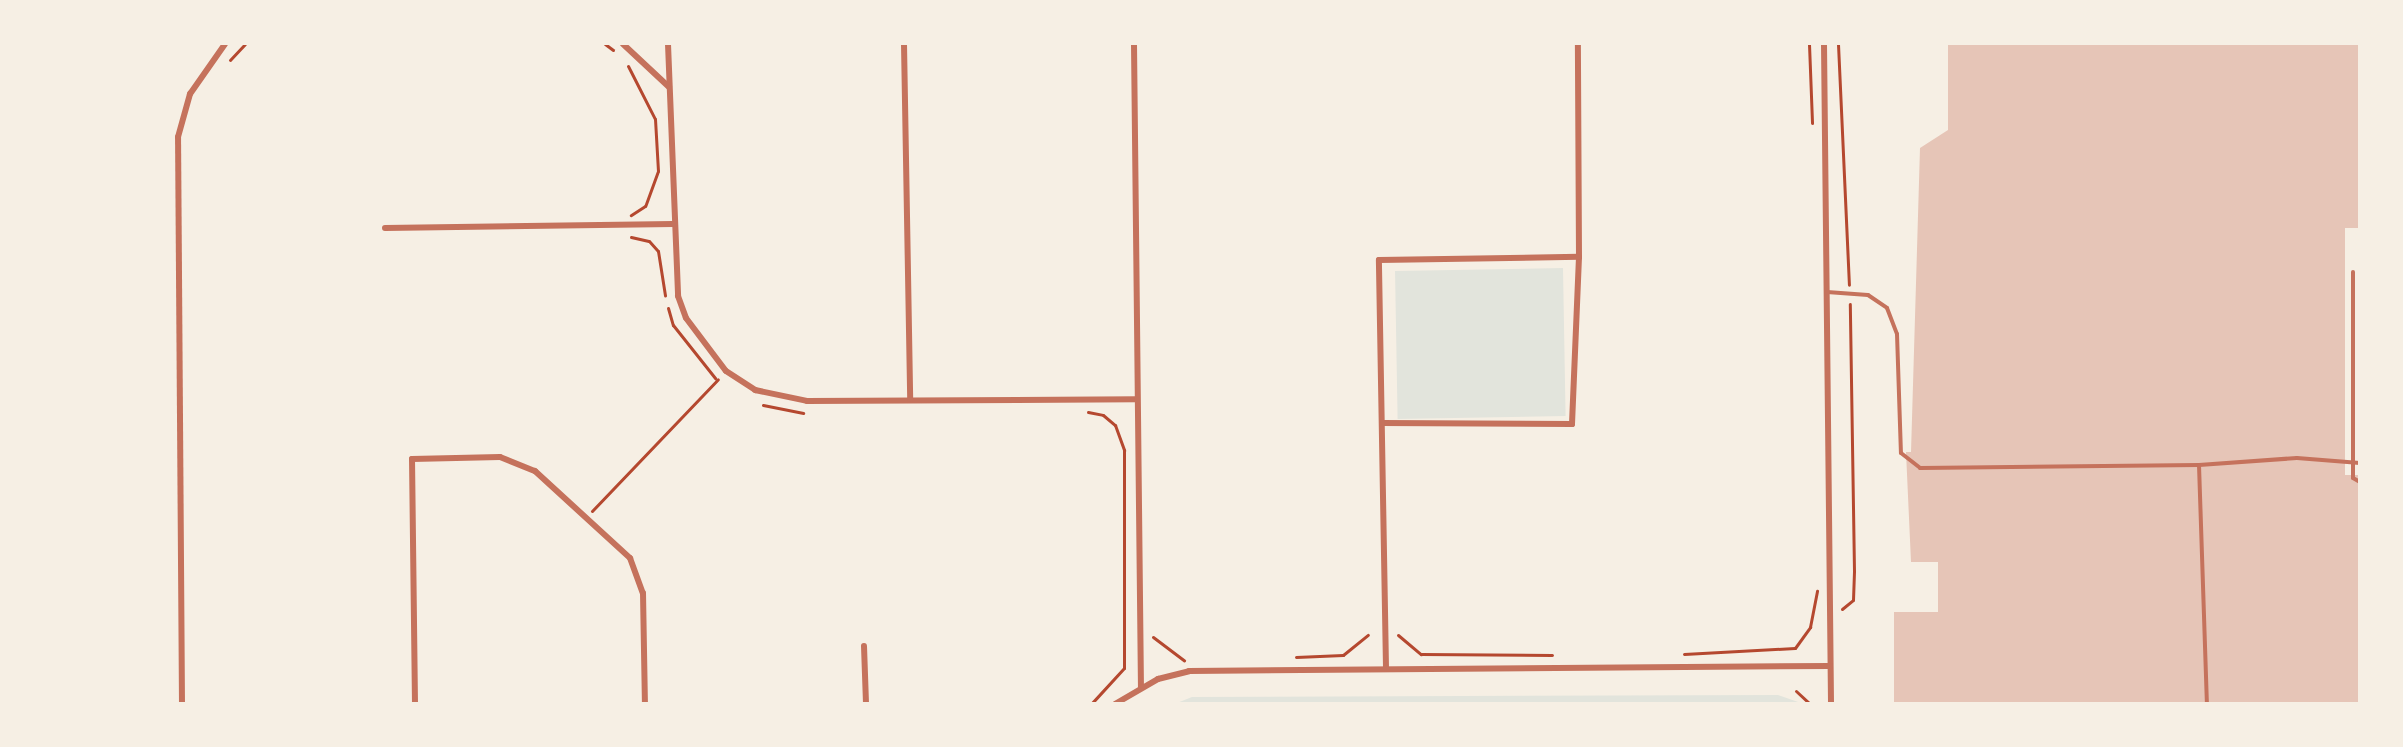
<!DOCTYPE html>
<style>
body{margin:0}
#map{position:relative;width:2403px;height:747px;overflow:hidden;background:#f6efe4;font-family:Barlow,sans-serif}
div>[style]{position:absolute}
[style*='--x']{left:calc(var(--x)*1px);top:calc(var(--y)*1px);width:calc(var(--w)*1px);rotate:calc(var(--a)*1deg)}
.green>*{inset:0;background:#e2e4dc;transform-origin:0 0}
.building>*{inset:0;background:#e6c5b7}
.path>*{height:3px;margin:-1.5px;padding:0 1.5px;transform-origin:1.5px;border-radius:1.5px;background:#b5482f}
.service>*{height:4px;margin:-2px;padding:0 2px;transform-origin:2px;border-radius:2px;background:#c5725c}
.minor>*{height:6px;margin:-3px;padding:0 3px;transform-origin:3px;border-radius:3px;background:#c5725c}
span{translate:-50% -50%;white-space:nowrap;text-align:center;line-height:1.15;-webkit-text-stroke:4.5px #f6efe4;paint-order:stroke}
.frame{position:absolute;inset:0;border:45px solid #f6efe4;pointer-events:none}
</style>
<div id="map">
<div class="green">
<i style="left:1563px;top:268px;width:148px;height:168px;rotate:89deg"></i>
<i style="clip-path:polygon(1778px 695px,1801px 703px,1177px 703px,1192px 697px)"></i>
</div>
<div class="building">
<i style="clip-path:polygon(1948px 44px,2360px 44px,2360px 228px,2345px 228px,2345px 475px,2360px 475px,2360px 704px,1894px 704px,1894px 612px,1938px 612px,1938px 562px,1911px 562px,1906px 452px,1911px 452px,1920px 148px,1948px 130px)"></i>
</div>
<div class="path">
<i style="--x:605;--y:44;--w:10;--a:37"></i>
<i style="--x:1809;--y:44;--w:79;--a:87.8"></i>
<i style="--x:1838;--y:44;--w:241;--a:87.4"></i>
<i style="--x:230;--y:60;--w:22;--a:-47"></i>
<i style="--x:628;--y:66;--w:59;--a:63"></i>
<i style="--x:655;--y:119;--w:52;--a:86.7"></i>
<i style="--x:658;--y:171;--w:37;--a:110"></i>
<i style="--x:645;--y:206;--w:17;--a:147"></i>
<i style="--x:631;--y:237;--w:18;--a:13"></i>
<i style="--x:649;--y:241;--w:13;--a:48"></i>
<i style="--x:658;--y:251;--w:45;--a:81"></i>
<i style="--x:668;--y:308;--w:18;--a:74"></i>
<i style="--x:673;--y:325;--w:68;--a:51.6"></i>
<i style="--x:763;--y:405;--w:41;--a:11.3"></i>
<i style="--x:1088;--y:412;--w:15;--a:11"></i>
<i style="--x:1103;--y:415;--w:16;--a:40"></i>
<i style="--x:1115;--y:425;--w:27;--a:70"></i>
<i style="--x:1124;--y:450;--w:218;--a:90"></i>
<i style="--x:1124;--y:668;--w:49;--a:132.5"></i>
<i style="--x:592;--y:511;--w:182;--a:-46.3"></i>
<i style="--x:1842;--y:609;--w:14;--a:-39"></i>
<i style="--x:1853;--y:600;--w:29;--a:-88"></i>
<i style="--x:1854;--y:571;--w:267;--a:-90.9"></i>
<i style="--x:1398;--y:635;--w:30;--a:40"></i>
<i style="--x:1421;--y:654;--w:131;--a:0.4"></i>
<i style="--x:1153;--y:637;--w:39;--a:37"></i>
<i style="--x:1684;--y:654;--w:111;--a:-3.1"></i>
<i style="--x:1795;--y:648;--w:26;--a:-54"></i>
<i style="--x:1810;--y:627;--w:37;--a:-79"></i>
<i style="--x:1296;--y:657;--w:47;--a:-2.4"></i>
<i style="--x:1343;--y:655;--w:32;--a:-39"></i>
<i style="--x:1796;--y:691;--w:19;--a:43"></i>
</div>
<div class="service">
<i style="--x:2353;--y:272;--w:206;--a:90"></i>
<i style="--x:2353;--y:478;--w:8;--a:30"></i>
<i style="--x:1827;--y:292;--w:41;--a:4.2"></i>
<i style="--x:1868;--y:295;--w:23;--a:34"></i>
<i style="--x:1887;--y:308;--w:28;--a:69"></i>
<i style="--x:1897;--y:334;--w:119;--a:88.1"></i>
<i style="--x:1901;--y:453;--w:24;--a:38"></i>
<i style="--x:1920;--y:468;--w:279;--a:-0.6"></i>
<i style="--x:2199;--y:465;--w:98;--a:-4.1"></i>
<i style="--x:2297;--y:458;--w:63;--a:4.5"></i>
<i style="--x:2199;--y:465;--w:239;--a:88.1"></i>
</div>
<div class="minor">
<i style="--x:623;--y:44;--w:63;--a:43.1"></i>
<i style="--x:668;--y:44;--w:252;--a:87.7"></i>
<i style="--x:678;--y:296;--w:23;--a:70"></i>
<i style="--x:686;--y:318;--w:66;--a:53"></i>
<i style="--x:726;--y:371;--w:35;--a:33"></i>
<i style="--x:755;--y:390;--w:53;--a:11.9"></i>
<i style="--x:807;--y:401;--w:330;--a:-0.3"></i>
<i style="--x:904;--y:44;--w:355;--a:89"></i>
<i style="--x:1134;--y:44;--w:643;--a:89.38"></i>
<i style="--x:1824;--y:44;--w:660;--a:89.39"></i>
<i style="--x:385;--y:228;--w:288;--a:-0.8"></i>
<i style="--x:1382;--y:423;--w:190;--a:0.3"></i>
<i style="--x:1572;--y:424;--w:167;--a:-87.6"></i>
<i style="--x:864;--y:646;--w:58;--a:88"></i>
<i style="--x:1386;--y:668;--w:408;--a:-91"></i>
<i style="--x:1379;--y:260;--w:200;--a:-0.9"></i>
<i style="--x:1579;--y:257;--w:213;--a:-90.3"></i>
<i style="--x:182;--y:704;--w:567;--a:-90.4"></i>
<i style="--x:178;--y:137;--w:45;--a:-74.4"></i>
<i style="--x:190;--y:94;--w:61;--a:-55"></i>
<i style="--x:415;--y:704;--w:245;--a:-90.7"></i>
<i style="--x:412;--y:459;--w:88;--a:-1.3"></i>
<i style="--x:500;--y:457;--w:38;--a:22"></i>
<i style="--x:535;--y:471;--w:129;--a:42.5"></i>
<i style="--x:630;--y:558;--w:37;--a:70"></i>
<i style="--x:643;--y:593;--w:111;--a:89"></i>
<i style="--x:1115;--y:704;--w:50;--a:-30.2"></i>
<i style="--x:1158;--y:679;--w:32;--a:-14"></i>
<i style="--x:1189;--y:671;--w:641;--a:-0.45"></i>
</div>
<div class="frame"></div>
</div>
